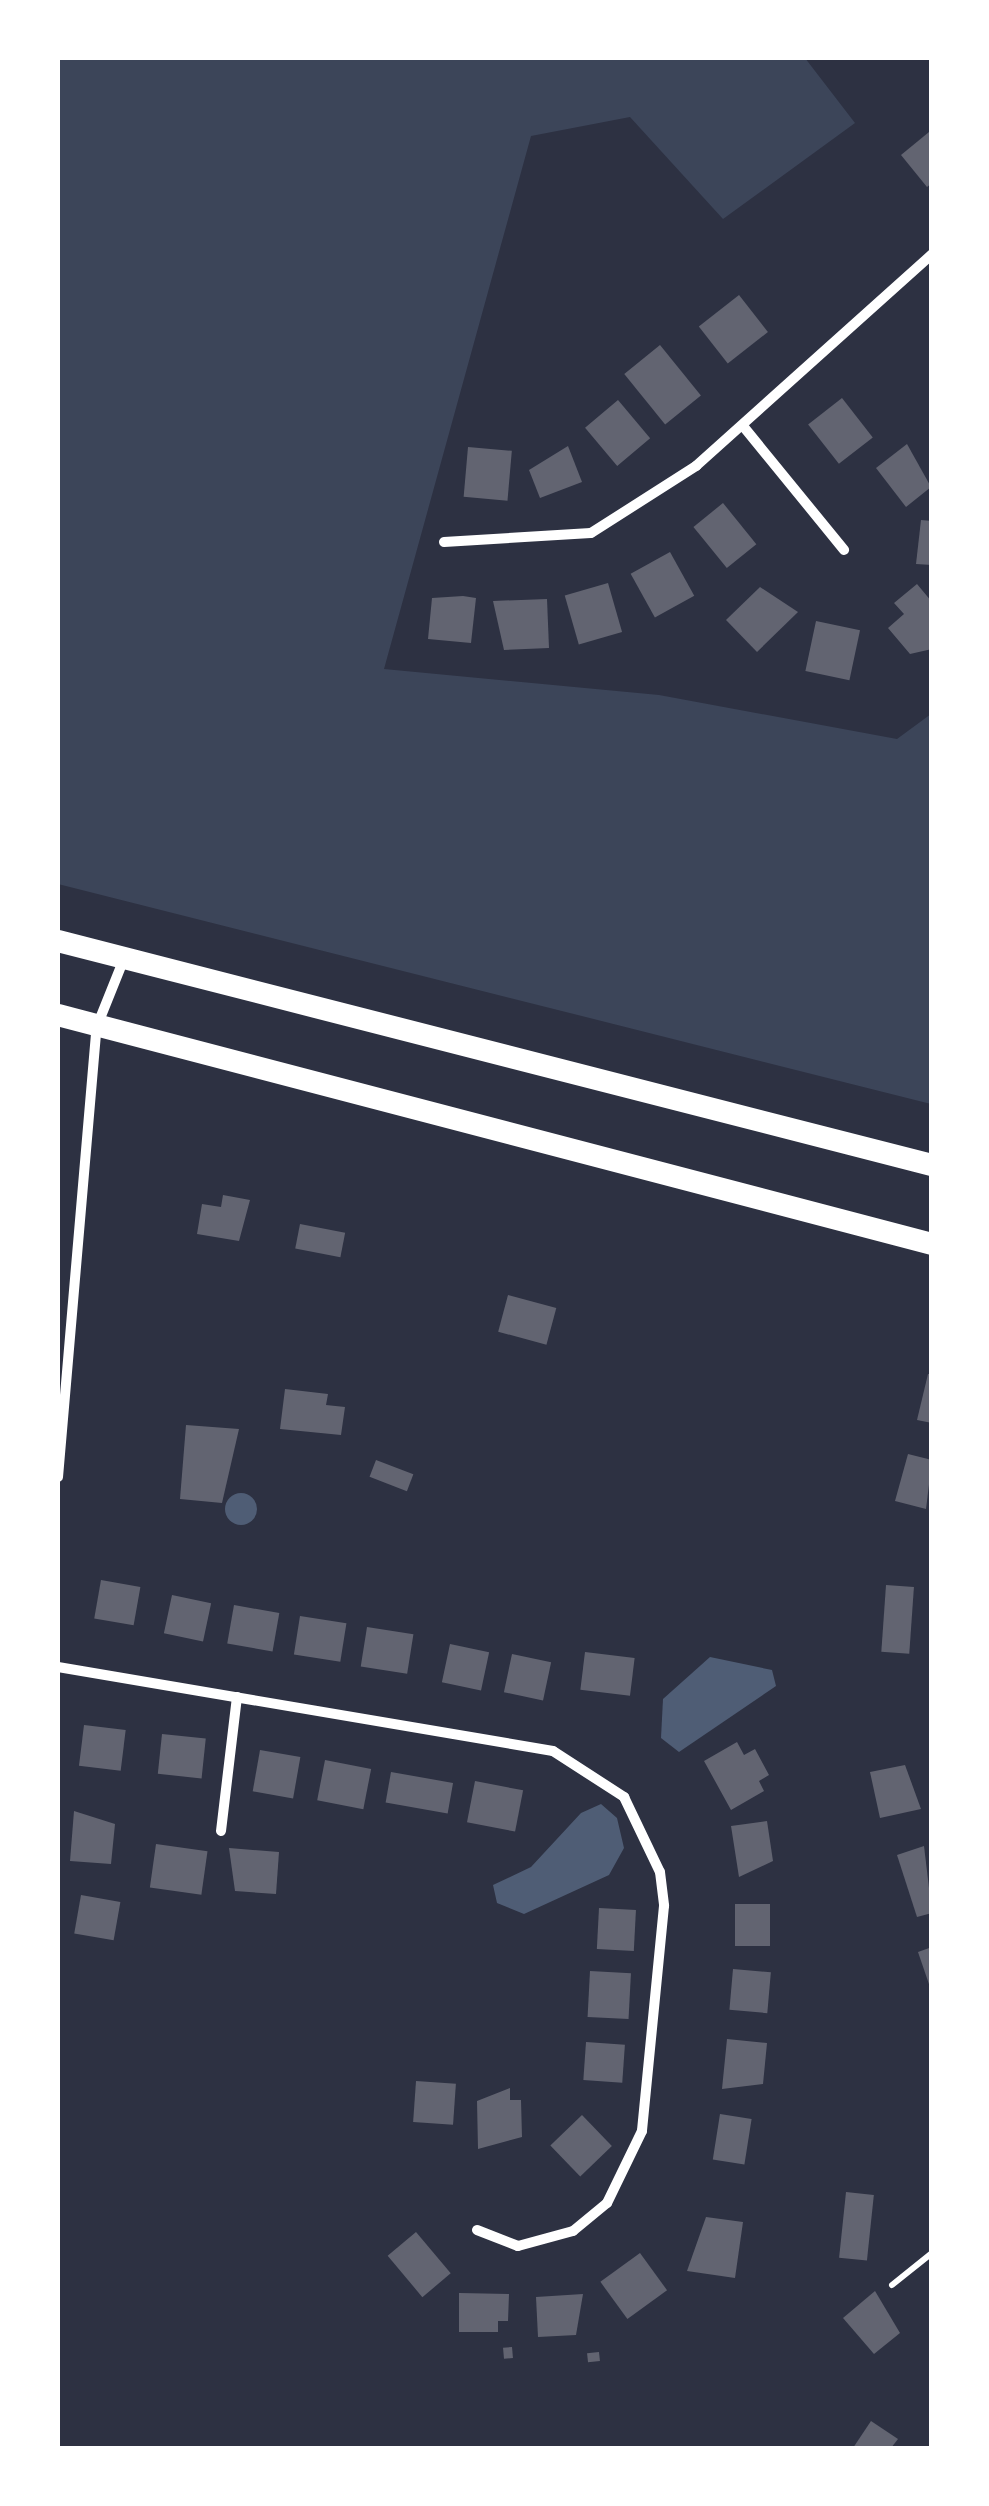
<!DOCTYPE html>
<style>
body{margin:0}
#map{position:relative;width:989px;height:2506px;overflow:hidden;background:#2d3142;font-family:Roboto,sans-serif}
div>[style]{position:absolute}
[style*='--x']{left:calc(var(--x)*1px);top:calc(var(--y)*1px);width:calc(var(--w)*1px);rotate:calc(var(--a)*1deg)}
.green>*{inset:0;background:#3c4559}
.water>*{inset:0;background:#4f5d75}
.round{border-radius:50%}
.building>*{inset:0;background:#626471;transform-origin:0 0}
.service>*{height:6px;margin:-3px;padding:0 3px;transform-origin:3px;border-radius:3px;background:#fff}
.minor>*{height:10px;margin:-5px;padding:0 5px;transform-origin:5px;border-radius:5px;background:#fff}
.trunk>*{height:22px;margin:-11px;padding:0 11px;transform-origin:11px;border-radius:11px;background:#fff}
span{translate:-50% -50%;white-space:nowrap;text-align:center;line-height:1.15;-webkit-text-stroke:8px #fff;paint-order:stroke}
.frame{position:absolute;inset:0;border:60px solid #fff;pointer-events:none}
</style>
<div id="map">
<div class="green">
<i style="clip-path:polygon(58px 58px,805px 58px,855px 123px,723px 219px,630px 117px,531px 136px,384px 669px,659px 695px,897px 739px,931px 714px,931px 1104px,58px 884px)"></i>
</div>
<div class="water">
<i class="round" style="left:225px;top:1493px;width:32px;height:32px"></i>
<i style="clip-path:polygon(710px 1657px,772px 1670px,776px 1686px,679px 1752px,661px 1738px,663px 1699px)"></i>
<i style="clip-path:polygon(601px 1804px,617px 1818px,624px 1848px,609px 1875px,524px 1914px,497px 1903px,493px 1885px,531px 1867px,581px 1813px)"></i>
</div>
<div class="building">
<i style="clip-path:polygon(929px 132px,932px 183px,927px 187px,901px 155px)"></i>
<i style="left:739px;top:295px;width:47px;height:51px;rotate:52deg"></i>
<i style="left:660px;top:345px;width:65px;height:46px;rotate:51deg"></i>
<i style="left:842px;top:398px;width:50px;height:43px;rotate:52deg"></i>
<i style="left:618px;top:400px;width:50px;height:43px;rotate:50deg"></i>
<i style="clip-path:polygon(907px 444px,931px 487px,906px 507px,876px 468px)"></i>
<i style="clip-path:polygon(568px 446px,582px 482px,540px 498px,529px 470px)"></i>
<i style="left:468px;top:447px;width:44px;height:50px;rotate:5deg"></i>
<i style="left:723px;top:503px;width:53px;height:38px;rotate:51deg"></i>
<i style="clip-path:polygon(921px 520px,932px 521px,932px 565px,916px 564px)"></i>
<i style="left:670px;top:552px;width:50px;height:45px;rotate:61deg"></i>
<i style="left:608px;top:583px;width:51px;height:45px;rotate:74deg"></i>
<i style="clip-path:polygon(917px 584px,932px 602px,932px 649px,910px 654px,888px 628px,904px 614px,894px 603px)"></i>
<i style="clip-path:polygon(760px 587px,798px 612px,757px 652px,726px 620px)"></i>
<i style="clip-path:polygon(463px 596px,476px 598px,471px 643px,428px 639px,432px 598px)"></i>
<i style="clip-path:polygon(547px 599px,549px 648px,504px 650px,493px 601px)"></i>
<i style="left:816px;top:621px;width:45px;height:51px;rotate:12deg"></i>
<i style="clip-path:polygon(223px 1195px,250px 1200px,239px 1241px,197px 1234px,202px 1204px,221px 1207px)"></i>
<i style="left:300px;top:1224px;width:46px;height:25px;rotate:11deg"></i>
<i style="left:508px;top:1295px;width:50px;height:38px;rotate:15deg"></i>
<i style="clip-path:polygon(928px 1374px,932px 1374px,932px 1423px,917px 1420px)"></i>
<i style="clip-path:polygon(285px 1389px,328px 1394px,326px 1405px,345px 1407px,341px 1435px,280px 1429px)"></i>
<i style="clip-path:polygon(186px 1425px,239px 1429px,222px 1503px,180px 1499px)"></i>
<i style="clip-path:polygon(908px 1454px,932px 1460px,926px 1509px,895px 1501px)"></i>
<i style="left:376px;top:1460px;width:40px;height:18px;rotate:21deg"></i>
<i style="left:101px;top:1580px;width:40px;height:39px;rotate:10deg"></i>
<i style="left:886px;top:1585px;width:28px;height:67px;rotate:4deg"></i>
<i style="left:172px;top:1595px;width:40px;height:39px;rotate:12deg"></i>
<i style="left:234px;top:1605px;width:46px;height:39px;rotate:10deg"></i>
<i style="left:300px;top:1616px;width:47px;height:39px;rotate:9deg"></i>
<i style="left:367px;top:1627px;width:47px;height:40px;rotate:9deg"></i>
<i style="left:450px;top:1644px;width:40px;height:39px;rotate:12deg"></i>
<i style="left:585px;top:1652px;width:50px;height:38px;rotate:7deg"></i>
<i style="left:512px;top:1654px;width:40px;height:39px;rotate:12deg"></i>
<i style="left:84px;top:1725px;width:42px;height:41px;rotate:7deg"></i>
<i style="left:162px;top:1734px;width:44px;height:40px;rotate:6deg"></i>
<i style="clip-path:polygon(737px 1742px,744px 1755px,755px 1749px,769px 1775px,759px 1781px,764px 1791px,731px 1810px,704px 1761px)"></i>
<i style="left:260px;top:1750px;width:41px;height:42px;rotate:10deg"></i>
<i style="left:325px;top:1760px;width:47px;height:41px;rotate:11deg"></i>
<i style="clip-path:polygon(905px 1765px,921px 1809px,880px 1818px,870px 1772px)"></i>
<i style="left:391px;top:1772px;width:63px;height:31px;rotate:10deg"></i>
<i style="left:475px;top:1781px;width:49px;height:42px;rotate:11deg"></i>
<i style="clip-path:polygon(74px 1811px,115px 1824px,111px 1864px,70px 1861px)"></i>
<i style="clip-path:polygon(767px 1821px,773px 1861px,739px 1877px,731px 1826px)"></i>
<i style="left:156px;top:1844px;width:52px;height:44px;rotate:8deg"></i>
<i style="clip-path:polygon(924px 1846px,932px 1913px,917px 1917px,897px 1855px)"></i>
<i style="clip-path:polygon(229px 1848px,279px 1852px,276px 1894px,235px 1891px)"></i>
<i style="left:81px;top:1895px;width:40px;height:39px;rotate:10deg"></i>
<i style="left:770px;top:1904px;width:42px;height:35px;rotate:90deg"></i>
<i style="left:599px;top:1908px;width:37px;height:41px;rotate:3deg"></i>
<i style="clip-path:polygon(932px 1947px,932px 1990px,931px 1990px,918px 1952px)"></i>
<i style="left:733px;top:1969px;width:38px;height:41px;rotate:5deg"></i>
<i style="left:590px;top:1971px;width:41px;height:46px;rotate:3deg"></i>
<i style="clip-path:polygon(727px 2039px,767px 2043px,763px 2084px,722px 2089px)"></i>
<i style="left:586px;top:2042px;width:39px;height:38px;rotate:4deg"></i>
<i style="left:416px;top:2081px;width:40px;height:41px;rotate:4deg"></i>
<i style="clip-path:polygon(510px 2088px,510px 2100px,521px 2100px,522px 2137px,478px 2149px,477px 2101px)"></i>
<i style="left:720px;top:2114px;width:32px;height:46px;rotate:9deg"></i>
<i style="left:582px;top:2115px;width:43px;height:44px;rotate:46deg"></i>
<i style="left:846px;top:2192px;width:28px;height:66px;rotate:6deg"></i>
<i style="clip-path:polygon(706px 2217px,743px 2222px,735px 2278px,687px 2271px)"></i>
<i style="left:416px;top:2232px;width:54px;height:37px;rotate:50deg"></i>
<i style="left:640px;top:2253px;width:46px;height:49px;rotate:54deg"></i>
<i style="clip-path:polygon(875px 2291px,900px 2333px,874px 2354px,843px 2318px)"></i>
<i style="clip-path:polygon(459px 2293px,509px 2294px,508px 2321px,498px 2321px,498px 2332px,459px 2332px)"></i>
<i style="clip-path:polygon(583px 2294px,576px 2335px,538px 2337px,536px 2297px)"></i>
<i style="left:512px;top:2347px;width:11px;height:9px;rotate:85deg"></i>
<i style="left:599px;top:2352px;width:9px;height:12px;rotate:84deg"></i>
<i style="clip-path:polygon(871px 2421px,898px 2439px,891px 2448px,853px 2448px)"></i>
</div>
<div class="service">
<i style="--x:892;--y:2285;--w:51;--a:-38.7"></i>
</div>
<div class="minor">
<i style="--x:743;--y:426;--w:160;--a:50.8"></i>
<i style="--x:444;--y:542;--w:147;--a:-3.5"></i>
<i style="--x:591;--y:533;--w:125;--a:-32.5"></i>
<i style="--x:696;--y:466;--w:317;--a:-41.9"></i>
<i style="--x:58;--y:1477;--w:453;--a:-85.1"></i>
<i style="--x:97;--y:1026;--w:72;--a:-68.1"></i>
<i style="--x:58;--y:1667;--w:502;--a:9.63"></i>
<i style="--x:553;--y:1751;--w:85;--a:32.9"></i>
<i style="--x:624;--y:1797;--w:83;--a:64.4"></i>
<i style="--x:660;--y:1872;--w:34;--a:83"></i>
<i style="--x:664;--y:1906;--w:226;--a:95.6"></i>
<i style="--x:642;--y:2131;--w:80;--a:115.9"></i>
<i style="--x:607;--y:2203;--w:44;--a:140.5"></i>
<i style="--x:573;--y:2231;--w:57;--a:164.7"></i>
<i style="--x:518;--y:2246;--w:44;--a:-158.7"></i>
<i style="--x:221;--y:1831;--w:135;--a:-83.2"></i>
</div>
<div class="trunk">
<i style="--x:58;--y:941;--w:902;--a:14.38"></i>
<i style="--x:58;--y:1015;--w:904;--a:14.68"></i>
</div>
<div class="frame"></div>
</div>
